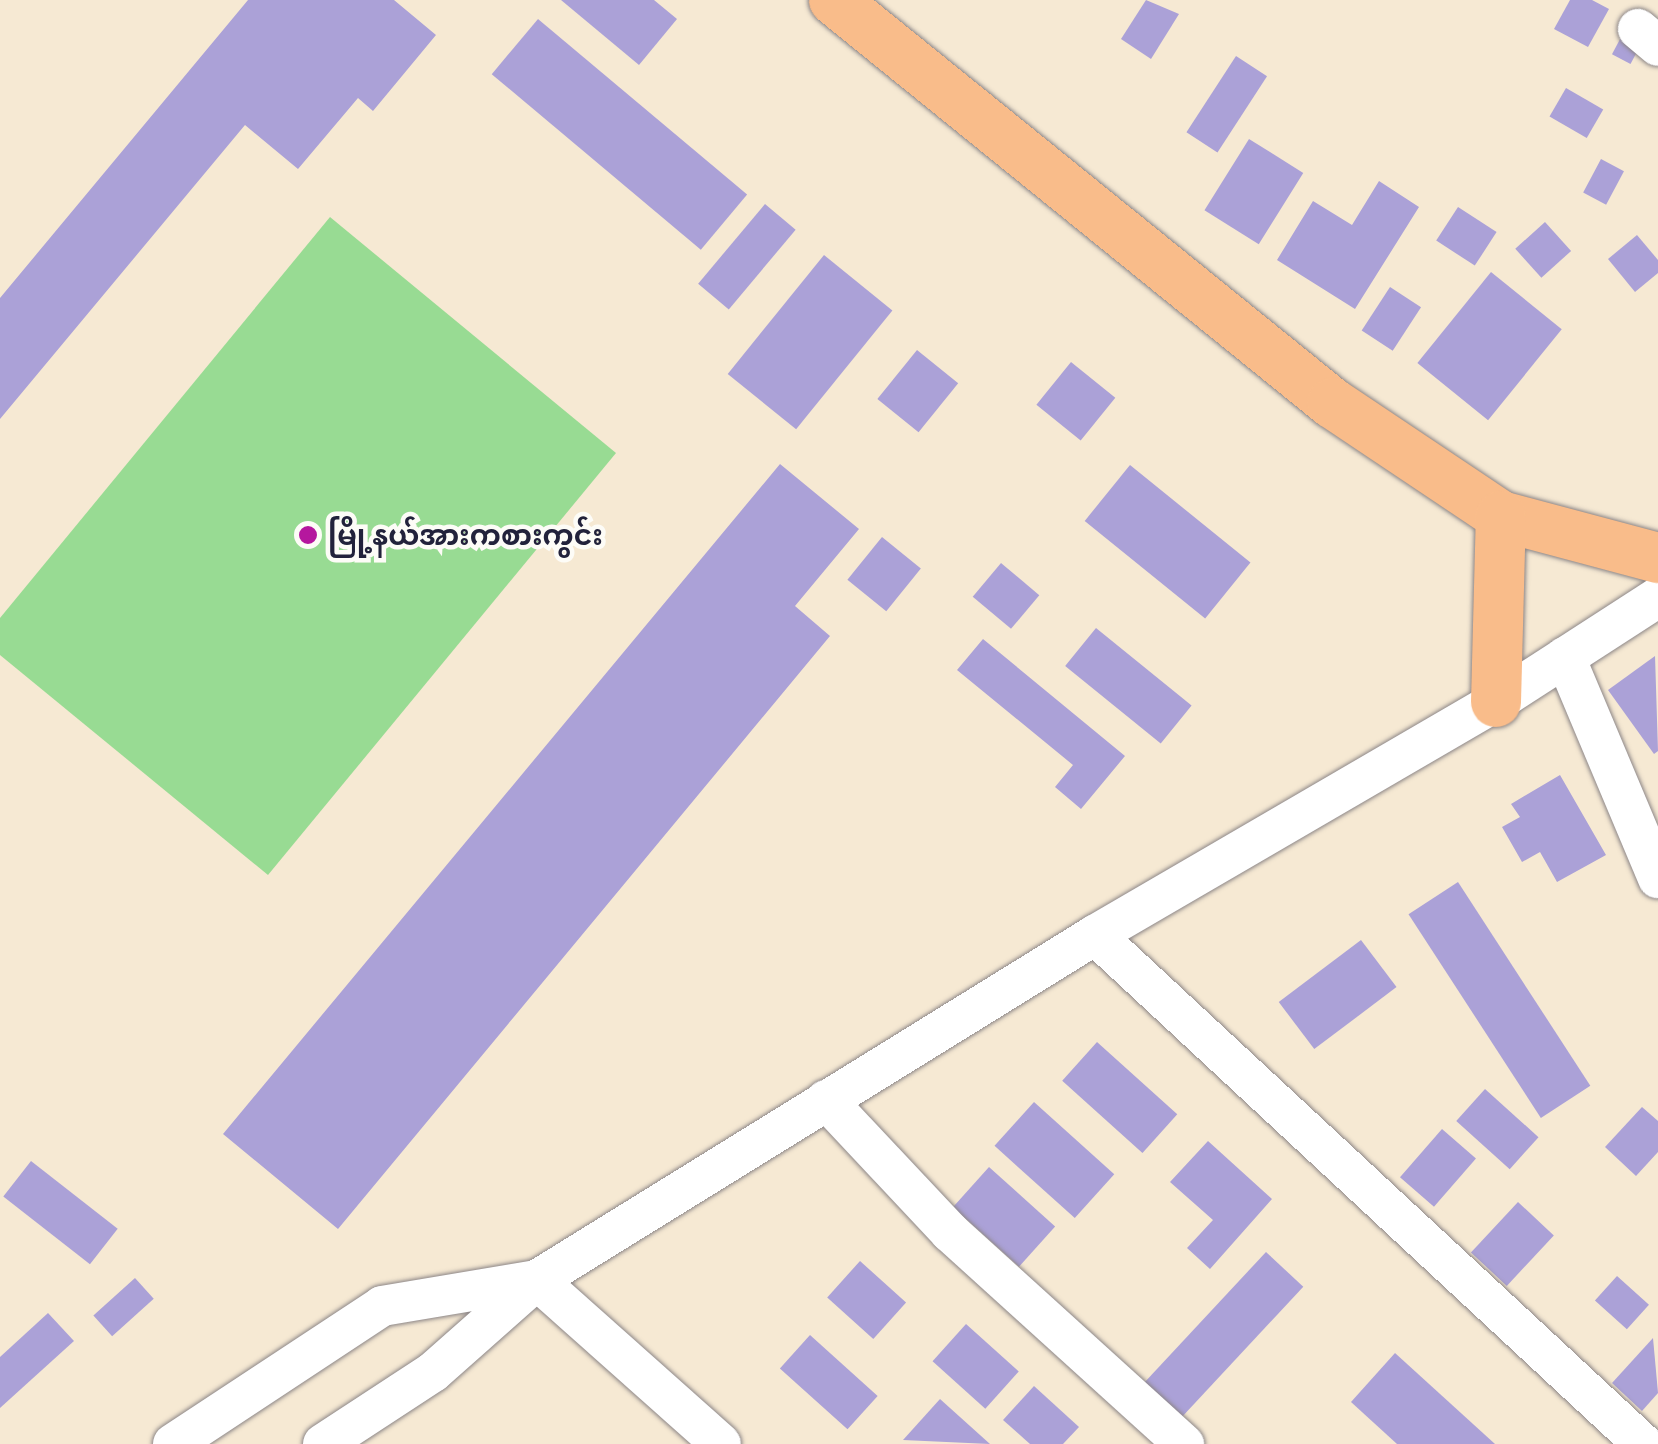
<!DOCTYPE html>
<meta charset="utf-8">
<style>
body{margin:0}
#map{position:relative;width:1658px;height:1444px;overflow:hidden;background:#f6e9d3;font-family:Delius,"Noto Sans Myanmar",sans-serif}
div>[style]{position:absolute}
[style*='--x']{left:calc(var(--x)*1px);top:calc(var(--y)*1px);width:calc(var(--w)*1px);rotate:calc(var(--a)*1deg)}
.green>*{inset:0;background:#98db93}
.building>*{inset:0;background:#aba1d7;transform-origin:0 0}
.roads{filter:drop-shadow(0 0 2px #8c8687) drop-shadow(0 0 2px #8c8687)}
.minor>*{height:40px;margin:-20px;padding:0 20px;transform-origin:20px;border-radius:20px;background:#fff}
.major>*{height:50px;margin:-25px;padding:0 25px;transform-origin:25px;border-radius:25px;background:#f9bc8a}
.dots>*{width:28px;height:28px;translate:-50% -50%;box-sizing:border-box;border:5px solid #fdfcf7;border-radius:50%}
span{translate:-50% -50%;white-space:nowrap;text-align:center;line-height:1.15;-webkit-text-stroke:9px #fdfcf7;paint-order:stroke}
.poi-label{font-size:28px;color:#22223b;font-weight:700}
.left{translate:0 -50%;text-align:left}
</style>
<div id="map">
<div class="green">
<i style="clip-path:polygon(330px 217px,616px 453px,268px 875px,0 655px,0 618px)"></i>
</div>
<div class="building">
<i style="clip-path:polygon(248px 0,394px 0,436px 35px,373px 111px,358px 98px,298px 169px,245px 125px,0 419px,0 298px)"></i>
<i style="clip-path:polygon(561px 0,654px 0,677px 19px,639px 65px)"></i>
<i style="clip-path:polygon(1146px 0,1179px 14px,1151px 59px,1121px 39px)"></i>
<i style="clip-path:polygon(1570px 0,1592px 0,1609px 9px,1588px 47px,1554px 29px)"></i>
<i style="left:538px;top:19px;width:273px;height:72px;rotate:40deg"></i>
<i style="left:1627px;top:26px;width:21px;height:32px;rotate:28deg"></i>
<i style="left:1236px;top:56px;width:37px;height:91px;rotate:33deg"></i>
<i style="left:1566px;top:88px;width:43px;height:33px;rotate:30deg"></i>
<i style="left:1249px;top:139px;width:64px;height:84px;rotate:32deg"></i>
<i style="left:1601px;top:159px;width:26px;height:38px;rotate:28deg"></i>
<i style="clip-path:polygon(1379px 181px,1419px 207px,1355px 309px,1277px 260px,1313px 201px,1352px 225px)"></i>
<i style="left:765px;top:204px;width:40px;height:104px;rotate:40deg"></i>
<i style="left:1458px;top:207px;width:46px;height:40px;rotate:33deg"></i>
<i style="left:1545px;top:222px;width:39px;height:40px;rotate:48deg"></i>
<i style="clip-path:polygon(1637px 235px,1658px 260px,1658px 273px,1635px 292px,1608px 259px)"></i>
<i style="left:824px;top:255px;width:88px;height:153px;rotate:39deg"></i>
<i style="left:1491px;top:272px;width:91px;height:117px;rotate:39deg"></i>
<i style="left:1390px;top:287px;width:37px;height:52px;rotate:33deg"></i>
<i style="left:917px;top:350px;width:53px;height:63px;rotate:39deg"></i>
<i style="left:1071px;top:362px;width:57px;height:55px;rotate:39deg"></i>
<i style="clip-path:polygon(780px 464px,859px 529px,795px 606px,830px 636px,338px 1229px,223px 1134px)"></i>
<i style="left:1130px;top:465px;width:155px;height:72px;rotate:39deg"></i>
<i style="left:882px;top:537px;width:50px;height:55px;rotate:39deg"></i>
<i style="left:1001px;top:563px;width:50px;height:44px;rotate:40deg"></i>
<i style="left:1096px;top:628px;width:123px;height:49px;rotate:39deg"></i>
<i style="clip-path:polygon(983px 639px,1125px 756px,1081px 809px,1055px 787px,1073px 765px,957px 670px)"></i>
<i style="clip-path:polygon(1655px 656px,1658px 751px,1654px 754px,1608px 690px)"></i>
<i style="clip-path:polygon(1560px 775px,1606px 855px,1557px 882px,1540px 852px,1522px 862px,1502px 827px,1520px 817px,1511px 804px)"></i>
<i style="left:1458px;top:882px;width:243px;height:59px;rotate:57deg"></i>
<i style="left:1361px;top:940px;width:59px;height:103px;rotate:53deg"></i>
<i style="left:1097px;top:1042px;width:108px;height:52px;rotate:42deg"></i>
<i style="left:1485px;top:1089px;width:72px;height:43px;rotate:42deg"></i>
<i style="left:1034px;top:1102px;width:108px;height:59px;rotate:42deg"></i>
<i style="clip-path:polygon(1642px 1107px,1658px 1121px,1658px 1152px,1636px 1176px,1605px 1147px)"></i>
<i style="left:1442px;top:1129px;width:45px;height:64px;rotate:41deg"></i>
<i style="clip-path:polygon(1208px 1141px,1272px 1199px,1210px 1269px,1187px 1248px,1213px 1220px,1170px 1182px)"></i>
<i style="left:31px;top:1161px;width:110px;height:45px;rotate:38deg"></i>
<i style="left:989px;top:1167px;width:89px;height:54px;rotate:42deg"></i>
<i style="left:1518px;top:1202px;width:49px;height:69px;rotate:43deg"></i>
<i style="left:1266px;top:1252px;width:51px;height:181px;rotate:43deg"></i>
<i style="left:860px;top:1261px;width:62px;height:49px;rotate:42deg"></i>
<i style="left:1617px;top:1276px;width:43px;height:33px;rotate:42deg"></i>
<i style="left:135px;top:1278px;width:28px;height:56px;rotate:48deg"></i>
<i style="clip-path:polygon(48px 1313px,74px 1341px,0 1408px,0 1357px)"></i>
<i style="left:966px;top:1324px;width:71px;height:50px;rotate:42deg"></i>
<i style="left:810px;top:1335px;width:91px;height:45px;rotate:42deg"></i>
<i style="clip-path:polygon(1653px 1338px,1658px 1393px,1642px 1411px,1612px 1383px)"></i>
<i style="clip-path:polygon(1395px 1353px,1495px 1444px,1397px 1444px,1351px 1402px)"></i>
<i style="clip-path:polygon(1034px 1386px,1079px 1427px,1063px 1444px,1030px 1444px,1003px 1420px)"></i>
<i style="clip-path:polygon(940px 1399px,990px 1444px,903px 1440px)"></i>
</div>
<div class="roads">
<div class="minor">
<i style="--x:1638;--y:29;--w:26;--a:40"></i>
<i style="--x:1565;--y:657;--w:240;--a:67.2"></i>
<i style="--x:1095;--y:935;--w:748;--a:42.89"></i>
<i style="--x:826;--y:1100;--w:181;--a:46.8"></i>
<i style="--x:950;--y:1232;--w:316;--a:42.2"></i>
<i style="--x:537;--y:1280;--w:246;--a:41.7"></i>
<i style="--x:173;--y:1444;--w:250;--a:-33.4"></i>
<i style="--x:382;--y:1306;--w:157;--a:-9.5"></i>
<i style="--x:323;--y:1444;--w:131;--a:-33.2"></i>
<i style="--x:433;--y:1372;--w:139;--a:-41.5"></i>
<i style="--x:537;--y:1280;--w:656;--a:-31.73"></i>
<i style="--x:1095;--y:935;--w:464;--a:-30.2"></i>
<i style="--x:1496;--y:702;--w:193;--a:-32.9"></i>
</div>
<div class="major">
<i style="--x:834;--y:0;--w:641;--a:38.98"></i>
<i style="--x:1332;--y:403;--w:203;--a:33.8"></i>
<i style="--x:1501;--y:516;--w:163;--a:15"></i>
<i style="--x:1496;--y:702;--w:186;--a:-88.5"></i>
</div>
</div>
<div class="dots">
<i style="left:308px;top:535px;background:#b5179e"></i>
</div>
<div class="poi-label">
<span class="left" style="left:328px;top:535px">မြို့နယ်အားကစားကွင်း</span>
</div>
</div>
